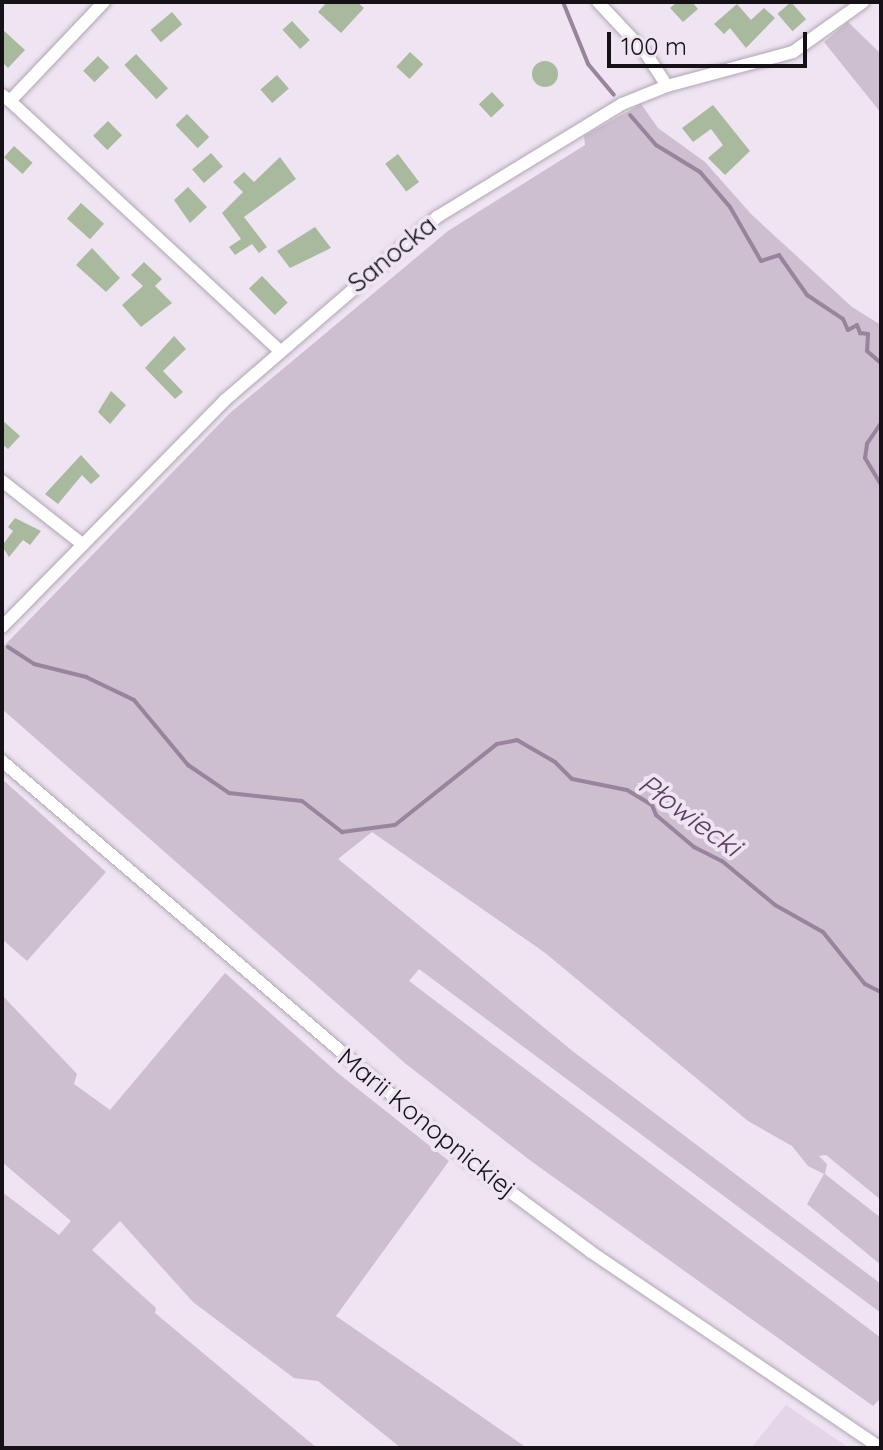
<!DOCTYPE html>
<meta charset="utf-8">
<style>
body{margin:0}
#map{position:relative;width:883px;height:1450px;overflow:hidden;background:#efe4f2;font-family:Quicksand,sans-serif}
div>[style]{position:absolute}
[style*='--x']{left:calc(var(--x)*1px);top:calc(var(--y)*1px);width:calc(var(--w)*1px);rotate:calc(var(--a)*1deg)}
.built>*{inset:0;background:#e5d5e9}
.green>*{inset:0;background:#cdbed0}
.stream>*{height:4px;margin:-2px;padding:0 2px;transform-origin:2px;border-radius:2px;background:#98849c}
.building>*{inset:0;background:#a8b99e;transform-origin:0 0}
.round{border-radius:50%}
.roads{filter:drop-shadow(0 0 2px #b0a5b2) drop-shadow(0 0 2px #b0a5b2)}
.minor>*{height:12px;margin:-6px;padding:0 6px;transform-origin:6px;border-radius:6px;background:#fff}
span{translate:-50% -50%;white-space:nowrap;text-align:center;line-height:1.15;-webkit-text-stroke:8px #efe4f2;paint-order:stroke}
.street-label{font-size:26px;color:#151116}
.water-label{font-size:28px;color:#5b3c61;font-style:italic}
.frame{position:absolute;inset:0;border:4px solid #151116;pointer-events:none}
.scale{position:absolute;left:607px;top:32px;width:200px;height:36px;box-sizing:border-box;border:4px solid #151116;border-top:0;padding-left:10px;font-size:24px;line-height:28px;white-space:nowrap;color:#151116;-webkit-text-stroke:6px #efe4f2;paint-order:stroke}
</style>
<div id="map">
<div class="built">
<i style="clip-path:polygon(786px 1405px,849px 1448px,751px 1448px)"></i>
</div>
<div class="green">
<i style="clip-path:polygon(848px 22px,881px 54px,881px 113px,824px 42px)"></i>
<i style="clip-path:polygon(641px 104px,658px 128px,705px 162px,751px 214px,852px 307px,881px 325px,881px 1200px,826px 1155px,819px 1156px,827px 1164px,825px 1174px,881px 1218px,881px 1265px,807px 1204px,824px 1174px,808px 1166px,792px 1146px,748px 1121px,544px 952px,372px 832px,338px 859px,575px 1053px,881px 1284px,881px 1313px,419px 969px,409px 981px,881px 1338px,881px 1398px,873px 1406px,531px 1161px,406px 1064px,2px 709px,2px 648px,230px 413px,448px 231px,585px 145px,584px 136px)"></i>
<i style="clip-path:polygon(2px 779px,106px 872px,27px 961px,2px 939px)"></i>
<i style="clip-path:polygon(225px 973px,339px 1074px,449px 1161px,336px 1316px,527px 1448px,401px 1448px,318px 1381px,294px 1378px,193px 1302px,120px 1221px,92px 1250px,156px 1308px,155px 1313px,317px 1448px,2px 1448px,2px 1192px,59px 1235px,71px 1221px,2px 1162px,2px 995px,77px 1074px,74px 1084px,110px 1110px)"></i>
</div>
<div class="stream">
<i style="--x:563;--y:2;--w:67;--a:68"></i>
<i style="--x:588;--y:64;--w:40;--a:50"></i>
<i style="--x:630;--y:115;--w:40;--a:49"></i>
<i style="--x:656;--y:145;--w:52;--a:31.5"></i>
<i style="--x:700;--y:172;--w:46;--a:49.4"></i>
<i style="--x:730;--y:207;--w:62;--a:60.1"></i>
<i style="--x:761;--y:261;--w:19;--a:-18"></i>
<i style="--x:779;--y:255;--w:49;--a:55"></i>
<i style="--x:807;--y:295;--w:43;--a:33.7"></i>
<i style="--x:843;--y:319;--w:12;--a:66"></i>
<i style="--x:848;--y:330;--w:10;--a:-29"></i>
<i style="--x:857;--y:325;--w:9;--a:69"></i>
<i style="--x:860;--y:333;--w:8;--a:7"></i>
<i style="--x:868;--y:334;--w:17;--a:93"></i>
<i style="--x:867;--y:351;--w:18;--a:41"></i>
<i style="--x:881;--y:423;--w:25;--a:124"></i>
<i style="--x:867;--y:444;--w:14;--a:98"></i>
<i style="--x:865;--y:458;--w:31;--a:59"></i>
<i style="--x:8;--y:647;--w:31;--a:33"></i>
<i style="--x:34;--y:664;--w:54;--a:14"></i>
<i style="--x:86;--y:677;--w:53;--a:25.6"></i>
<i style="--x:134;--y:700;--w:85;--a:50.3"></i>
<i style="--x:188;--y:765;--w:50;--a:34.3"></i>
<i style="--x:229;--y:793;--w:73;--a:6.3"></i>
<i style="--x:302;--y:801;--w:51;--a:37.8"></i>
<i style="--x:342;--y:832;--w:53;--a:-7.5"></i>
<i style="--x:395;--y:825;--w:130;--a:-38.5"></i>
<i style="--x:497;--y:744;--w:20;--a:-11"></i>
<i style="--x:517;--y:740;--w:44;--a:30.1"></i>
<i style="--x:555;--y:762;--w:24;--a:45"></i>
<i style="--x:572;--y:779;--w:56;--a:11.3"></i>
<i style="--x:627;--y:790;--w:29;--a:31"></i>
<i style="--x:652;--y:805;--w:11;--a:68"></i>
<i style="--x:656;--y:815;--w:50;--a:40.1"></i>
<i style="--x:694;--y:847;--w:31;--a:27"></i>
<i style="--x:722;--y:861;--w:69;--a:39.7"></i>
<i style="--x:775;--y:905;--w:55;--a:29.4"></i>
<i style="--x:823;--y:932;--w:67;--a:51.1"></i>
<i style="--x:865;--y:984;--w:18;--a:27"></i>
</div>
<div class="building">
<i style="clip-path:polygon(327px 2px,357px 2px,364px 8px,341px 33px,318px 12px)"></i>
<i style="clip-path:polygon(677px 2px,692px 2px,698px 9px,683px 22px,670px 8px)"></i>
<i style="left:791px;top:2px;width:23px;height:18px;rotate:49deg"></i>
<i style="clip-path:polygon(737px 4px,751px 20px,764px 8px,775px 18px,746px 48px,730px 28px,724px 34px,714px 24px)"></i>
<i style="left:172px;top:12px;width:16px;height:28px;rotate:50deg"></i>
<i style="left:292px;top:21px;width:26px;height:13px;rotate:47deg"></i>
<i style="clip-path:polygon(2px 29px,25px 50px,8px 68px,2px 62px)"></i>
<i style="left:410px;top:52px;width:18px;height:20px;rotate:43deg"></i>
<i style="left:136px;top:54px;width:47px;height:16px;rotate:47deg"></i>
<i style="left:98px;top:56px;width:16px;height:21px;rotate:45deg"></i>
<i class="round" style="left:532px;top:61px;width:26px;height:26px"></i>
<i style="left:277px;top:75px;width:18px;height:22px;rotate:49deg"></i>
<i style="left:492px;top:92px;width:18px;height:18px;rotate:47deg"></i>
<i style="clip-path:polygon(713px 105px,750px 151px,725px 175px,708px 158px,723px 145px,711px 129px,693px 142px,682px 128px)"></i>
<i style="left:187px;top:114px;width:32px;height:16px;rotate:46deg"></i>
<i style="left:108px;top:121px;width:20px;height:21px;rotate:45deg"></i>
<i style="left:14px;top:146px;width:25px;height:15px;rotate:42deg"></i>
<i style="left:211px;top:153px;width:18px;height:25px;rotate:49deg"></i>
<i style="left:398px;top:154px;width:35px;height:16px;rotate:53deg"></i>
<i style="clip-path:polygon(280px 157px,296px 179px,244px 217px,267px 247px,259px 253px,252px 244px,235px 255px,229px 247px,241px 239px,222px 213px,243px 192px,233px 182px,244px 172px,254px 182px)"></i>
<i style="clip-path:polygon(188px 187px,207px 207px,190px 223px,174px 200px)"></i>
<i style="left:81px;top:203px;width:31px;height:21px;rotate:42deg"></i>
<i style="clip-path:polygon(315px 227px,331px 248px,290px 268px,277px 251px)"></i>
<i style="clip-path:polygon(92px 248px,120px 278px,106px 292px,76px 265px)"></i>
<i style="clip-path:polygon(144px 262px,162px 279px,155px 286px,172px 303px,141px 327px,122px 305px,143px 286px,131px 275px)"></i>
<i style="left:262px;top:276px;width:37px;height:18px;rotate:46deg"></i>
<i style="clip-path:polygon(174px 336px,186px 349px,163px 371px,183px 392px,175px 399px,145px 368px)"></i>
<i style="clip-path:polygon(111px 391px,126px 405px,110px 424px,98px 412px)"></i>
<i style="clip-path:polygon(2px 420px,20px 436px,8px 449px,2px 444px)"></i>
<i style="clip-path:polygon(81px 455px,100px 476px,91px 484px,82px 475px,58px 504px,45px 494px)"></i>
<i style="clip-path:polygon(15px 518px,41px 531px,30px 545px,23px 540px,9px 557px,2px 546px,13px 531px,8px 527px)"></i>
</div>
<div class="roads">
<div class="minor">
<i style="--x:598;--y:2;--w:69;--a:46.8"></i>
<i style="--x:645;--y:52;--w:40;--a:57.1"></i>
<i style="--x:2;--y:95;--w:10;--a:37"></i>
<i style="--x:10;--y:101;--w:137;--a:-46.5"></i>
<i style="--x:10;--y:101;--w:367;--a:42.8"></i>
<i style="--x:2;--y:481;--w:102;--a:38.2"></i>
<i style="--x:2;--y:627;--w:318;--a:-45.5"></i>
<i style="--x:225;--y:400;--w:280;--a:-40.8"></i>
<i style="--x:437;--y:217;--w:217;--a:-31.4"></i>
<i style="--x:622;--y:104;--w:48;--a:-21.8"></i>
<i style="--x:667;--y:86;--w:131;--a:-15.1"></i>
<i style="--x:793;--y:52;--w:86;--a:-35.5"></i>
<i style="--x:2;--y:761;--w:616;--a:40.59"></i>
<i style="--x:470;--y:1162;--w:151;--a:36.6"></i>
<i style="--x:591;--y:1252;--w:349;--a:34.1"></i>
</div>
</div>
<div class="street-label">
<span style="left:392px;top:254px;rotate:-39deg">Sanocka</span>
<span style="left:427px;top:1123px;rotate:39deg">Marii Konopnickiej</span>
</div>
<div class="water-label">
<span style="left:690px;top:815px;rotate:36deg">Płowiecki</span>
</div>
<div class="frame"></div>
<div class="scale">100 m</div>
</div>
